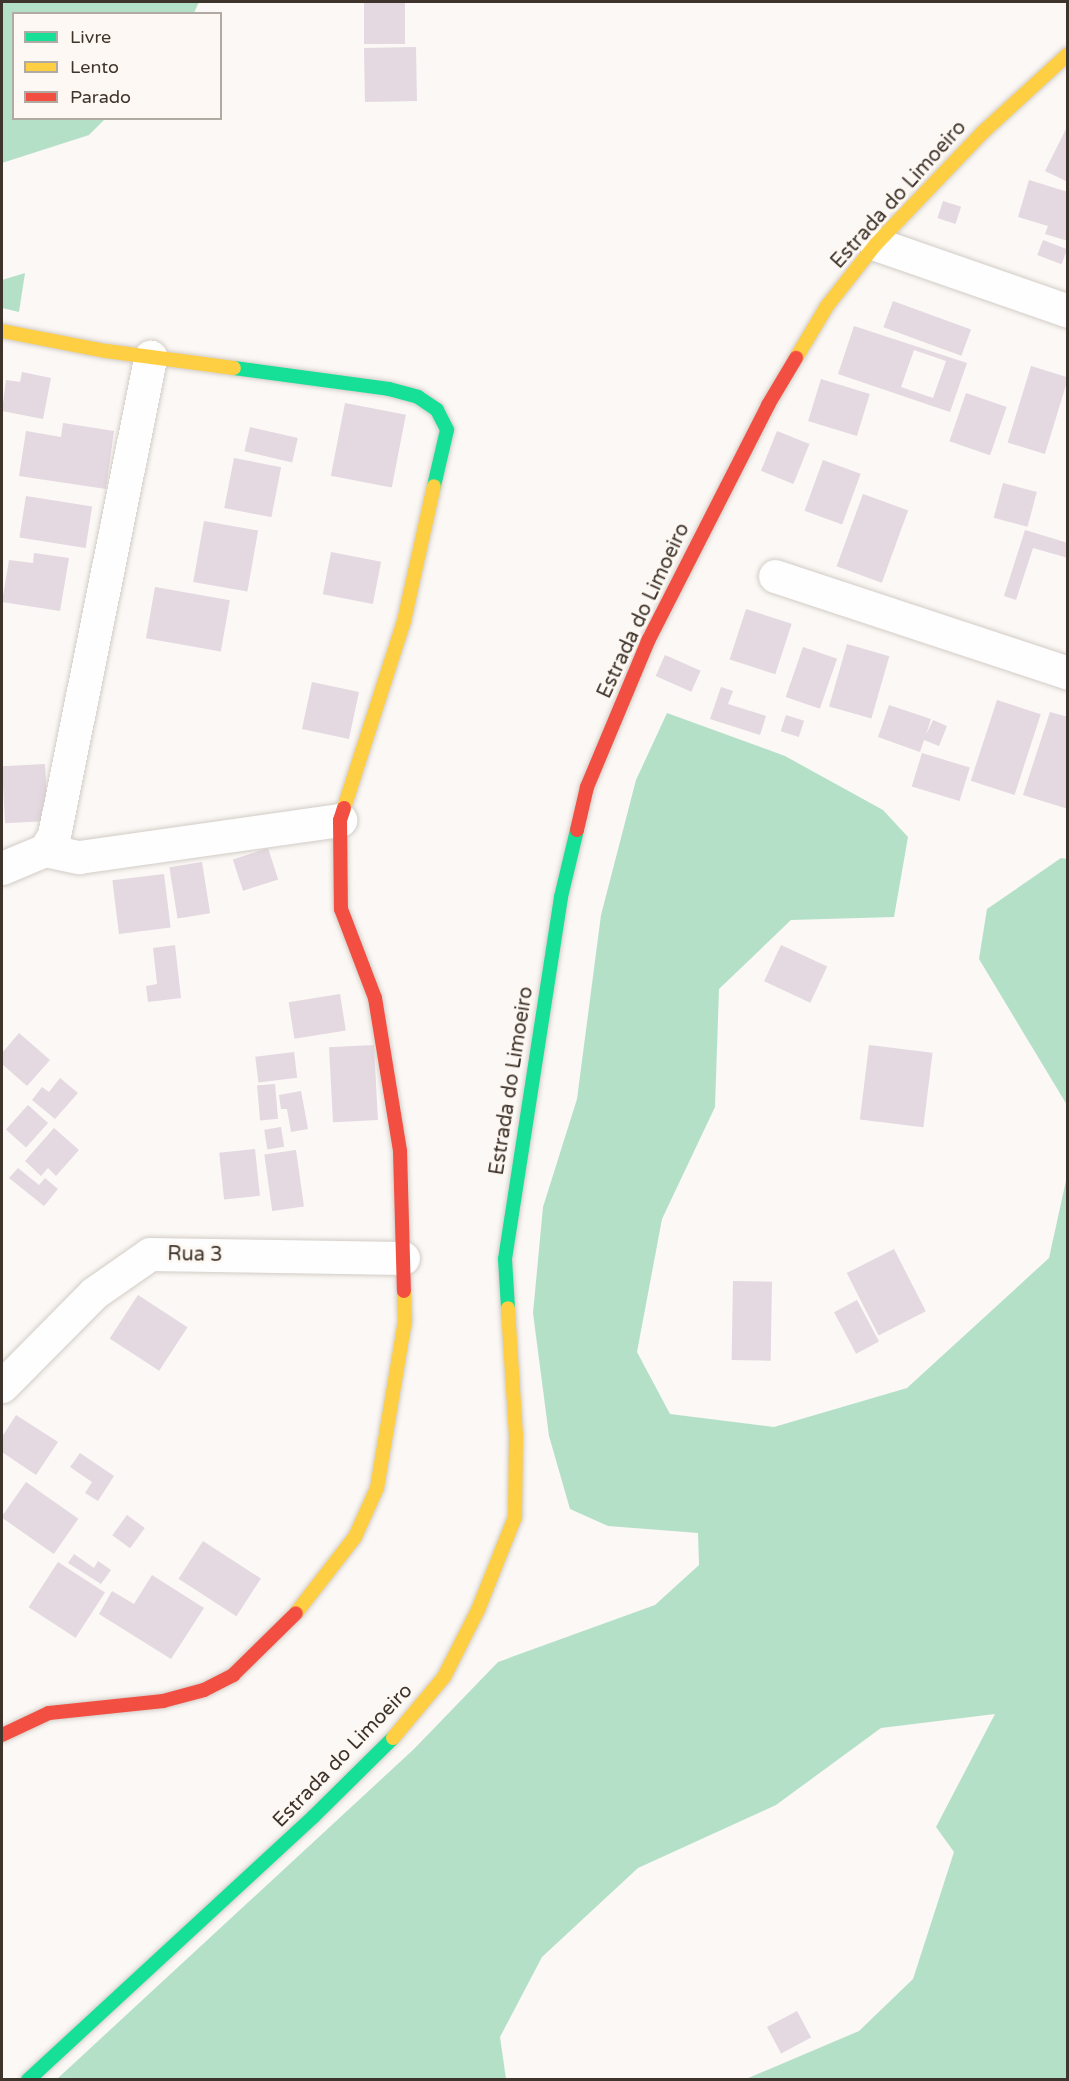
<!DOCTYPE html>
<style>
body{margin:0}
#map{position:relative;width:1069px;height:2081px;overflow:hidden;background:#fbf8f5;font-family:"Varela Round",sans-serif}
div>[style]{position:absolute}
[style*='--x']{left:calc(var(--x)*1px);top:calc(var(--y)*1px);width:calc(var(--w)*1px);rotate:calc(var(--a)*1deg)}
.forest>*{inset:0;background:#b5e0c8}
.building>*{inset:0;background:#e4d8e1;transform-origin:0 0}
.roads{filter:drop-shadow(0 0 2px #d2ccc6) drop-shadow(0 0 2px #d2ccc6)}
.street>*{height:33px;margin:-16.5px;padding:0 16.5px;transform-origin:16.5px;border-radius:16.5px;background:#fefefe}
.fast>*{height:14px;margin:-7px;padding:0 7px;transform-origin:7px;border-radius:7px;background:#16e098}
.slow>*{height:14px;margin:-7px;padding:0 7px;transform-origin:7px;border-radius:7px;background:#ffcf43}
.jam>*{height:14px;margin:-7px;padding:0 7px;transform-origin:7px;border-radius:7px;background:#f24e42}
span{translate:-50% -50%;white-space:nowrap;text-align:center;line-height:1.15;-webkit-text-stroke:6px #fdf8f3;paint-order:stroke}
.street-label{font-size:20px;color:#3f342b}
.frame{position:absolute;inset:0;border:3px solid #3f342b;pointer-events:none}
.legend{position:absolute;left:12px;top:12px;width:210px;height:108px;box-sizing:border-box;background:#fdf8f3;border:2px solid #b1aaa3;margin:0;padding:8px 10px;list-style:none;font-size:18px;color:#3f342b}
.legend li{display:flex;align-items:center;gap:12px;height:30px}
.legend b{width:30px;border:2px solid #b1aaa3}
</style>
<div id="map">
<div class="forest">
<i style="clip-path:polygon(2px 2px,199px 2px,194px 13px,14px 14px,14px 118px,105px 119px,89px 135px,2px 163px)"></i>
<i style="clip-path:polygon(25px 273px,19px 312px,2px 308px,2px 280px)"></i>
<i style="clip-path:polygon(667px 713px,785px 756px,883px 810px,908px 837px,894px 917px,791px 920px,719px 989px,715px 1107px,662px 1219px,637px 1352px,670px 1414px,774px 1427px,907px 1388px,1049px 1258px,1067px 1176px,1067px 2079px,746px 2079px,859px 2031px,913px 1979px,954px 1852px,936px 1827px,995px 1714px,881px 1728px,776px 1805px,638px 1868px,542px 1957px,500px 2037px,506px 2079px,57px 2079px,414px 1749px,498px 1662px,655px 1605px,699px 1565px,698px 1533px,608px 1526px,570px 1509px,549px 1436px,533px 1313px,543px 1207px,577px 1099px,601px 915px,636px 780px)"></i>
<i style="clip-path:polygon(1061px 858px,1068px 859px,1067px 1105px,979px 959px,987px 909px)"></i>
</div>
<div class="building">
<i style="left:364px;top:2px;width:41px;height:42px"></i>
<i style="left:416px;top:47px;width:54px;height:52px;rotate:89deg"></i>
<i style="clip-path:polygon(1068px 125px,1068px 182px,1045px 171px)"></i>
<i style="clip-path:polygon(1029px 180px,1068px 192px,1068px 241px,1045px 234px,1048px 226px,1018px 217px)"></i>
<i style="left:943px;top:201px;width:19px;height:18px;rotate:18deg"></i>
<i style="left:1043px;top:240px;width:26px;height:16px;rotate:21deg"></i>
<i style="left:893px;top:301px;width:83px;height:28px;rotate:20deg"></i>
<i style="clip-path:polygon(evenodd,854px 326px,967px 363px,950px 412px,838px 374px,854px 326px,914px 350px,946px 361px,933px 398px,901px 387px,914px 350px)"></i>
<i style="left:1031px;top:366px;width:39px;height:80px;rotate:17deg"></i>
<i style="clip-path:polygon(22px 372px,51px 378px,43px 419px,2px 411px,6px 380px,20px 382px)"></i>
<i style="left:821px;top:379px;width:51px;height:44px;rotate:17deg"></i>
<i style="left:966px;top:393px;width:43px;height:51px;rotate:19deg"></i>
<i style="left:345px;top:403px;width:62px;height:74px;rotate:11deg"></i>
<i style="clip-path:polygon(63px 423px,114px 431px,106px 489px,19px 476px,26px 431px,61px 437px)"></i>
<i style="left:250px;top:427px;width:49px;height:25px;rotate:13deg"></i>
<i style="left:777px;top:431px;width:35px;height:43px;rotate:22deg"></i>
<i style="left:234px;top:458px;width:48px;height:51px;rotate:11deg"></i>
<i style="left:823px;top:460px;width:40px;height:54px;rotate:20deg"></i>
<i style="left:1003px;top:483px;width:35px;height:36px;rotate:15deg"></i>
<i style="left:863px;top:494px;width:48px;height:77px;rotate:20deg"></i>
<i style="left:26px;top:496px;width:67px;height:42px;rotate:9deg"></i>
<i style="left:204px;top:521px;width:55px;height:62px;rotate:10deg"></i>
<i style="clip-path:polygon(1025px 530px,1068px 543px,1068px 558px,1033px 548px,1016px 600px,1004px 596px)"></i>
<i style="left:331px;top:552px;width:51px;height:43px;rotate:11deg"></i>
<i style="clip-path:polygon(34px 553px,69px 558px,60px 611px,2px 602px,9px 560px,33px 563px)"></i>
<i style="left:155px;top:587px;width:76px;height:52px;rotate:10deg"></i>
<i style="left:746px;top:609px;width:48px;height:53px;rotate:18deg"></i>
<i style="left:847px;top:644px;width:44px;height:65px;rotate:16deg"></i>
<i style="left:803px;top:647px;width:36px;height:53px;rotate:19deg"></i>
<i style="left:665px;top:655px;width:39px;height:23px;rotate:24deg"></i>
<i style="left:312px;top:682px;width:48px;height:48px;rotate:12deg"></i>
<i style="clip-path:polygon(721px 687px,733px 691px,728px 704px,766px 716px,760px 735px,710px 719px)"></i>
<i style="left:997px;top:700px;width:46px;height:85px;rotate:18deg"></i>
<i style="clip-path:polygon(889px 705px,931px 719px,926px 735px,933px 720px,947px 726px,939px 746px,924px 740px,920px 752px,878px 737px)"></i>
<i style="clip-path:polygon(1050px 712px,1068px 717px,1068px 809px,1023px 795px)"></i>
<i style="left:786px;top:715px;width:19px;height:17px;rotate:18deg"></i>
<i style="left:922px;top:753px;width:50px;height:35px;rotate:17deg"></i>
<i style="left:45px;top:764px;width:57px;height:43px;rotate:87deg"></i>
<i style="left:268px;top:848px;width:33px;height:37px;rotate:72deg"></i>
<i style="left:202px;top:862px;width:52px;height:33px;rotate:81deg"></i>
<i style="left:164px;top:874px;width:54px;height:52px;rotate:83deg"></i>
<i style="clip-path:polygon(175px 945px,181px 998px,148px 1002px,146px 986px,157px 984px,153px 948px)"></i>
<i style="left:781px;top:945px;width:51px;height:40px;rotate:25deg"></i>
<i style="left:340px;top:994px;width:37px;height:52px;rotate:81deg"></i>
<i style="clip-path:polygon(19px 1033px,50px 1060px,27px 1086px,2px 1064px,2px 1053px)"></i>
<i style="left:374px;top:1045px;width:75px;height:45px;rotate:87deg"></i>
<i style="left:869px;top:1045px;width:64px;height:75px;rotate:7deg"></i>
<i style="left:294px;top:1052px;width:26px;height:39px;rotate:83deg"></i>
<i style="clip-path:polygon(60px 1078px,78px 1093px,55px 1119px,32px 1100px,42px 1087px,49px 1092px)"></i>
<i style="left:275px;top:1084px;width:35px;height:18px;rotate:85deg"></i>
<i style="clip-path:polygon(301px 1091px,308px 1129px,291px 1132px,287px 1109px,281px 1109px,279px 1095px)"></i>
<i style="left:28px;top:1105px;width:27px;height:33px;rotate:42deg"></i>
<i style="left:281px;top:1127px;width:20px;height:17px;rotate:81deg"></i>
<i style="clip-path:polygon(54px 1128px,79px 1150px,56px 1176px,48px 1168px,41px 1176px,25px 1161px)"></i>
<i style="left:255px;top:1149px;width:47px;height:36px;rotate:84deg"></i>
<i style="left:296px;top:1150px;width:57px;height:32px;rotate:82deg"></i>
<i style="clip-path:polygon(18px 1168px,39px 1185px,45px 1178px,58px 1189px,44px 1206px,9px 1178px)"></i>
<i style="left:894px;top:1249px;width:70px;height:53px;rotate:63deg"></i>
<i style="left:733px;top:1281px;width:39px;height:79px;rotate:1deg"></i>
<i style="left:138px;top:1295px;width:59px;height:52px;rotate:33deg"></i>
<i style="left:857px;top:1300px;width:47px;height:26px;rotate:62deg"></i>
<i style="clip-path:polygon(16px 1415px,58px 1442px,36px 1475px,2px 1452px,2px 1437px)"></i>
<i style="clip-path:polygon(80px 1453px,114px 1476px,98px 1501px,85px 1493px,92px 1482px,70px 1467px)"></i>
<i style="left:26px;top:1482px;width:64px;height:43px;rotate:35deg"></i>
<i style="left:127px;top:1515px;width:22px;height:25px;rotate:36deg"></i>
<i style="left:203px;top:1541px;width:69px;height:45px;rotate:33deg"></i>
<i style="clip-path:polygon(74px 1554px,94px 1568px,98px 1561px,111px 1570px,101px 1584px,68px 1563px)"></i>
<i style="left:58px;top:1562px;width:56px;height:54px;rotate:33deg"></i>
<i style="clip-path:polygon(152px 1575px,204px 1608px,171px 1659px,99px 1614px,112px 1591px,134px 1604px)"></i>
<i style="left:797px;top:2011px;width:30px;height:34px;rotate:62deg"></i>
</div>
<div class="roads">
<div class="street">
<i style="--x:876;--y:244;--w:203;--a:19.2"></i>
<i style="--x:775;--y:576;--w:309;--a:18.3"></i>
<i style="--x:45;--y:850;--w:35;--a:12"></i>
<i style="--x:79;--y:857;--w:264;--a:-8.1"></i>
<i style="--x:2;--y:868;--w:47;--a:-22.7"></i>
<i style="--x:45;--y:850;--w:17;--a:-59"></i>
<i style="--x:54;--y:835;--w:488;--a:-78.6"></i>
<i style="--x:2;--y:1386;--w:131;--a:-45.3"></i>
<i style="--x:94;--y:1293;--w:68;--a:-34.9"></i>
<i style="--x:150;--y:1254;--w:253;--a:0.9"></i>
</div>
<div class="fast">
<i style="--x:234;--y:368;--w:156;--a:7.7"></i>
<i style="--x:389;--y:389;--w:30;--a:15"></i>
<i style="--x:418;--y:397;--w:23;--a:34"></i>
<i style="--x:437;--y:410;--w:22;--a:63"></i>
<i style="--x:447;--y:430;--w:57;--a:103.1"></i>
<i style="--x:508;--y:1308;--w:49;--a:-93.5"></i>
<i style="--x:505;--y:1259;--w:366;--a:-81.2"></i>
<i style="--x:561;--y:897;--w:69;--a:-76.6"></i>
<i style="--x:28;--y:2080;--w:388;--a:-42.7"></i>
<i style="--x:313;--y:1817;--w:112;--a:-44.6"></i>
</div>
<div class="slow">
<i style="--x:2;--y:331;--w:106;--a:10.9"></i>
<i style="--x:106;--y:351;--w:129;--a:7.6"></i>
<i style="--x:796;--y:358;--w:61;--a:-59.2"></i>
<i style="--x:827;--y:306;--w:79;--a:-51.7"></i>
<i style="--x:876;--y:244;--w:155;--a:-46.3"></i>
<i style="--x:983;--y:132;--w:115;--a:-42.5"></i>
<i style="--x:344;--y:808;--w:196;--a:-72.2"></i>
<i style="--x:404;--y:621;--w:138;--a:-77.5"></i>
<i style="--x:296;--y:1613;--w:96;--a:-52.2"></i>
<i style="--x:355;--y:1537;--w:54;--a:-65.8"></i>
<i style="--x:377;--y:1488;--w:169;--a:-80.5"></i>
<i style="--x:405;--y:1321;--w:30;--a:-92"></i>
<i style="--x:393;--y:1738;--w:80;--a:-50.1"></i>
<i style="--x:444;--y:1677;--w:75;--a:-63.1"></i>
<i style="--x:478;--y:1610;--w:100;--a:-68.3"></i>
<i style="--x:515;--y:1517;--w:81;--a:-89.3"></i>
<i style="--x:516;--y:1436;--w:128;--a:-93.6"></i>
</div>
<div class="jam">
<i style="--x:344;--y:808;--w:13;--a:108"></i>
<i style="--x:340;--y:820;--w:89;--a:89.4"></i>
<i style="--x:341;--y:909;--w:95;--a:69.1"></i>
<i style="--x:375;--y:998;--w:155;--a:80.7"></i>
<i style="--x:400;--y:1151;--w:140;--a:88.4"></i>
<i style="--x:577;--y:830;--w:44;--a:-76.9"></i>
<i style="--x:587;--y:787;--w:158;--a:-67.3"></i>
<i style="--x:648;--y:641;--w:265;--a:-63"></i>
<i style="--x:768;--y:405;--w:55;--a:-59.2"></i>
<i style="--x:2;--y:1735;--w:52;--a:-25.1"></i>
<i style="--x:49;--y:1713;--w:115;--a:-6"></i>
<i style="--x:163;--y:1701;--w:42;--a:-15"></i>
<i style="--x:204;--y:1690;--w:33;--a:-27"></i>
<i style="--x:233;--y:1675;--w:88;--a:-44.5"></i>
</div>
</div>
<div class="street-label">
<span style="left:899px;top:195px;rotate:-48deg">Estrada do Limoeiro</span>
<span style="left:644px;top:611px;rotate:-65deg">Estrada do Limoeiro</span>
<span style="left:512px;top:1081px;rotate:-81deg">Estrada do Limoeiro</span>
<span style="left:195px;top:1255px;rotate:1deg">Rua 3</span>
<span style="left:343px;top:1756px;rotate:-46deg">Estrada do Limoeiro</span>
</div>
<div class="frame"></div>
<ul class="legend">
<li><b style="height:8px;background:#16e098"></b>Livre</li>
<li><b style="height:8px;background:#ffcf43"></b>Lento</li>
<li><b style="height:8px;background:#f24e42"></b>Parado</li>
</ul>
</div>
